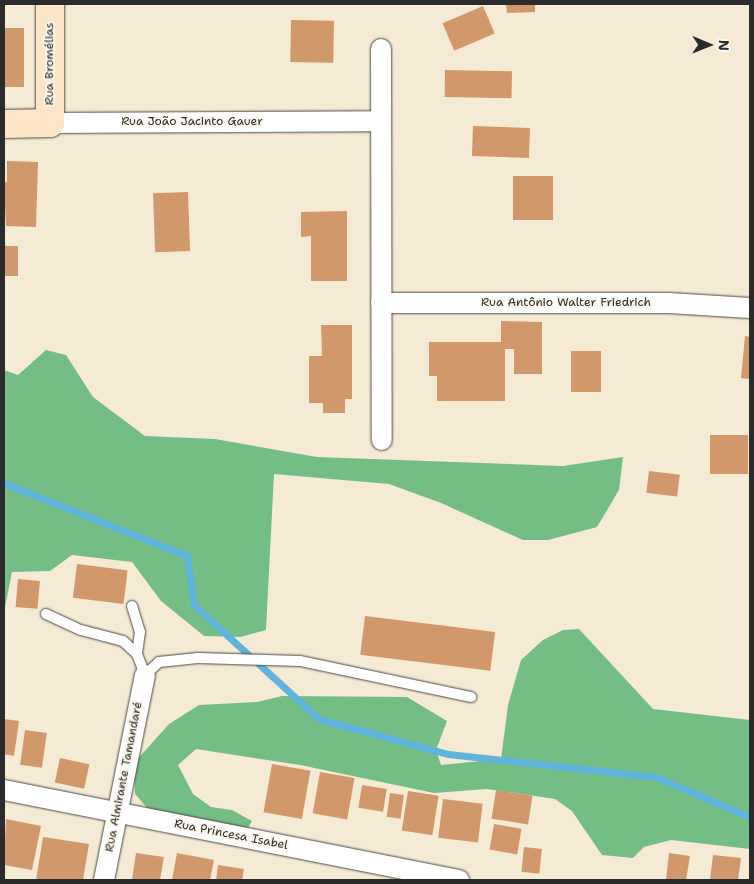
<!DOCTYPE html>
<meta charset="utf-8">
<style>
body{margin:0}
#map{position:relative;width:754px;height:884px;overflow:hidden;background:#f5ebd5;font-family:"Shantell Sans",sans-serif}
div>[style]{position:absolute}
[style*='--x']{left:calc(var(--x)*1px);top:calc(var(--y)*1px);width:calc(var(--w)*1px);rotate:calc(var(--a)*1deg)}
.forest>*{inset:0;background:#74be86}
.stream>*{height:7px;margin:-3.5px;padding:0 3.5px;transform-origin:3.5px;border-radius:3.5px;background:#60b3dc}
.building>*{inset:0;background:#d1986b;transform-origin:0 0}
.roads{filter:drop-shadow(0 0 1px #494844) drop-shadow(0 0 1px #494844)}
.lane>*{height:10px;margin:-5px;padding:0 5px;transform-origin:5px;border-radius:5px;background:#fff}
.street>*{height:20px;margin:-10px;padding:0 10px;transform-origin:10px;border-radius:10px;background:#fff}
.secondary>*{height:28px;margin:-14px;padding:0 14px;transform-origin:14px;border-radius:14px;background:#fde5c5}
span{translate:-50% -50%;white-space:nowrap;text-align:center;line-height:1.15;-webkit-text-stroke:4px #fbf7ec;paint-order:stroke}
.street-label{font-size:12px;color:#2b2b2b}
.frame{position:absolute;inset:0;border:5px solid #2b2b2b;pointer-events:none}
.north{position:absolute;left:684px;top:20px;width:50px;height:50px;-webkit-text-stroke:4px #fbf7ec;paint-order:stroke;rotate:91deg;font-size:14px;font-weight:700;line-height:20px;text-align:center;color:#2b2b2b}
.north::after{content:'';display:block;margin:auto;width:18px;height:22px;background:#2b2b2b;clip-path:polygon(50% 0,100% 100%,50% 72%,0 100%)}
</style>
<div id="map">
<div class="forest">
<i style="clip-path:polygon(46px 350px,66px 355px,93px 397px,145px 436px,215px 439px,317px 457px,563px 466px,623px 457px,619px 490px,597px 527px,548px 540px,523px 540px,441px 503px,389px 484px,274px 474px,266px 630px,240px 637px,204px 636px,161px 601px,132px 562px,72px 555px,50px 571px,12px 572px,4px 612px,4px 370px,18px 375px)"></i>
<i style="clip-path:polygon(579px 629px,653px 709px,750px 720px,750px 849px,671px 840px,644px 847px,633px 858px,602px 855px,572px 811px,555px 799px,487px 789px,434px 793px,300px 765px,196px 749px,178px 765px,193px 794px,211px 807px,232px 810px,252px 821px,247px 830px,234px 830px,204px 819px,149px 810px,135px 794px,134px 763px,169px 724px,199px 705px,257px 702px,282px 696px,407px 697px,447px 721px,436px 750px,441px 765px,501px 759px,508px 705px,521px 660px,543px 640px,563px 630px)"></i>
</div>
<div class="stream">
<i style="--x:4;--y:483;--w:197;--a:21.7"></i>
<i style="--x:187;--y:556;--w:49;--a:81.9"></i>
<i style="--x:194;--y:605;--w:169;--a:42.4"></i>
<i style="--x:319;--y:719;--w:134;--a:15.2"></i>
<i style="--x:448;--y:754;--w:209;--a:6.3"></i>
<i style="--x:656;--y:777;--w:102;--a:23.1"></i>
</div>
<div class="building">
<i style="clip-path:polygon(506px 4px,535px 4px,535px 12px,507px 13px)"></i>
<i style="left:483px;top:6px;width:30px;height:44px;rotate:67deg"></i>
<i style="left:291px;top:20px;width:43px;height:42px;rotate:1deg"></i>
<i style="left:4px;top:28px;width:20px;height:59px"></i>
<i style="left:445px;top:70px;width:67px;height:27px;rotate:1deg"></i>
<i style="left:473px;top:126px;width:57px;height:30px;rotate:2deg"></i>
<i style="clip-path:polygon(7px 161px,38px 162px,36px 227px,6px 226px,4px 182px,7px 182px)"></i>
<i style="left:513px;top:176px;width:40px;height:44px"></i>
<i style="left:188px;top:192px;width:59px;height:35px;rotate:88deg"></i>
<i style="clip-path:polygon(347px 211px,347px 281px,311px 281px,311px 236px,301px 237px,301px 212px)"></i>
<i style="left:4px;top:246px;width:14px;height:30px"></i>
<i style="clip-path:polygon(501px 321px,542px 322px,542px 374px,514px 374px,514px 349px,505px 349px,505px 401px,437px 401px,437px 376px,429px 376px,429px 342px,501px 342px)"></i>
<i style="clip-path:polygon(321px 325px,352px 325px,352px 399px,345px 399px,345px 413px,323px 413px,323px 403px,309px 403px,309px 356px,322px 356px)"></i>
<i style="clip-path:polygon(745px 336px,750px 337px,750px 379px,741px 378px)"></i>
<i style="left:571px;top:351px;width:30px;height:41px"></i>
<i style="left:710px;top:435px;width:38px;height:39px"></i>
<i style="left:649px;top:471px;width:31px;height:22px;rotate:7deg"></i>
<i style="left:77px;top:564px;width:51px;height:34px;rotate:7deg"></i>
<i style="left:18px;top:579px;width:22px;height:28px;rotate:5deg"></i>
<i style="left:365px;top:616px;width:131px;height:39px;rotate:7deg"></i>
<i style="clip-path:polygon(4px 719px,19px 721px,14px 756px,4px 754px)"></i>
<i style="left:25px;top:730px;width:22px;height:35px;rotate:8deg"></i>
<i style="left:60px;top:758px;width:30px;height:25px;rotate:12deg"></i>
<i style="left:272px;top:764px;width:39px;height:49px;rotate:10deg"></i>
<i style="left:320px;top:772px;width:35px;height:42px;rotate:10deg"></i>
<i style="left:362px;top:785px;width:25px;height:23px;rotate:9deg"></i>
<i style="left:496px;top:790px;width:37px;height:29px;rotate:9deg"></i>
<i style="left:408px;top:791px;width:31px;height:40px;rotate:9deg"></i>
<i style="left:390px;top:793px;width:14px;height:24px;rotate:8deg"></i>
<i style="left:443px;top:799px;width:40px;height:39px;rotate:7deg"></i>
<i style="clip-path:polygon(6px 819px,41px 826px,32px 870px,4px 865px)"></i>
<i style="left:494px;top:824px;width:28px;height:26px;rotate:10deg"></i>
<i style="clip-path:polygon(43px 837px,89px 844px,83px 880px,36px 880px)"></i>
<i style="left:524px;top:847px;width:18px;height:25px;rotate:6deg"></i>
<i style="clip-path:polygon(136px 853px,164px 857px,160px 880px,132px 880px)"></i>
<i style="clip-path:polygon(177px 853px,214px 860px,210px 880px,172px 880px)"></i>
<i style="clip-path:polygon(669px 853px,690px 856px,686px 880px,666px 880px)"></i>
<i style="clip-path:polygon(713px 855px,741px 858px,738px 880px,710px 880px)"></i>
<i style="clip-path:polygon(218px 865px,244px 869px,242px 880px,216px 880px)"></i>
</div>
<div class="roads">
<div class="lane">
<i style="--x:132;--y:606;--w:27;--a:73"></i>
<i style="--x:140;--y:632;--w:22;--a:98"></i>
<i style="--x:46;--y:614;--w:38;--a:25"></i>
<i style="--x:81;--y:630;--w:43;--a:14.7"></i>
<i style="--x:123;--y:641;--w:19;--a:43"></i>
<i style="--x:137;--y:654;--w:22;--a:69"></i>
<i style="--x:145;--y:675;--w:19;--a:-43"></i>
<i style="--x:159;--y:662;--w:39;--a:-6"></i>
<i style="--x:198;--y:658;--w:102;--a:1.7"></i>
<i style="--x:300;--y:661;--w:175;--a:11.9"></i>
</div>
<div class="street">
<i style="--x:381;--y:49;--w:391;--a:89.9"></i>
<i style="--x:50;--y:123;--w:331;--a:-0.3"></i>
<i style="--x:381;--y:303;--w:288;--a:0"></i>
<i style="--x:669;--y:303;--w:81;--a:3.5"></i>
<i style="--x:4;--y:790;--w:464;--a:11.2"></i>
<i style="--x:104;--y:880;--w:209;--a:-78.7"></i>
</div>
<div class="secondary">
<i style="--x:4;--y:124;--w:46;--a:-1.2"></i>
<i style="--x:50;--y:123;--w:119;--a:-90"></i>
</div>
</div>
<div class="street-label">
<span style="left:50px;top:64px;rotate:-90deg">Rua Bromélias</span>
<span style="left:192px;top:122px">Rua João Jacinto Gauer</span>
<span style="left:566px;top:303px">Rua Antônio Walter Friedrich</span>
<span style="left:124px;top:777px;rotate:-79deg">Rua Almirante Tamandaré</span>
<span style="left:231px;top:835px;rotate:11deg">Rua Princesa Isabel</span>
</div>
<div class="frame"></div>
<div class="north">N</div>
</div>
